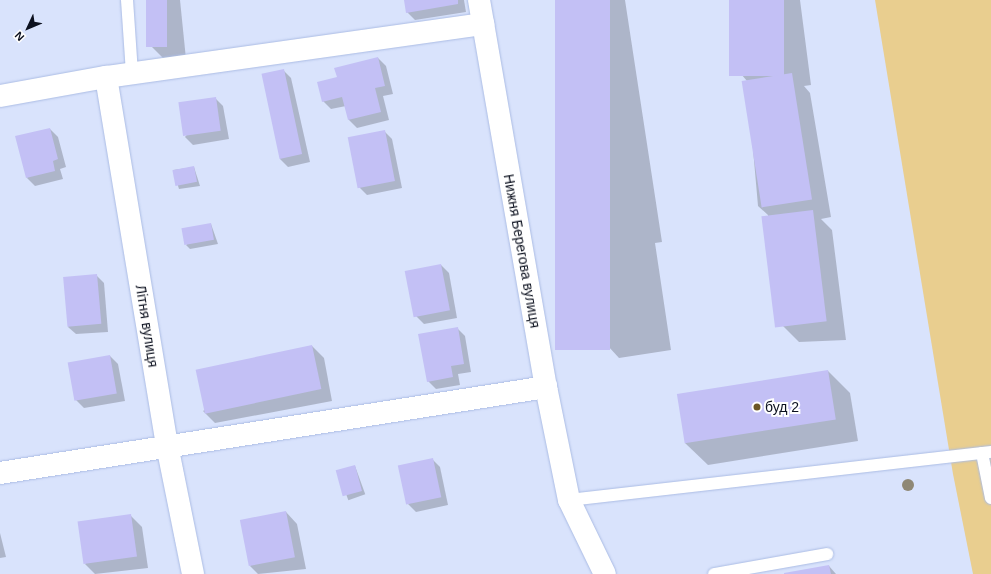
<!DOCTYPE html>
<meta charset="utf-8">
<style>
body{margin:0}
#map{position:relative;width:991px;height:574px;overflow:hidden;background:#d9e3fc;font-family:Arial,sans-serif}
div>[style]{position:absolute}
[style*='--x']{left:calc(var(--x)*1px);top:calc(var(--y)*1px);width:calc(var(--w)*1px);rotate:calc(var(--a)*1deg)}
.green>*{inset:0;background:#e9ce8f}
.shadow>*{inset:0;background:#0003;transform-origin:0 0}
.building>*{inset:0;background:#c3c0f5;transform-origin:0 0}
.roads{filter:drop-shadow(0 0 1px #abbce4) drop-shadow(0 0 1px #abbce4)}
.service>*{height:12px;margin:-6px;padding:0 6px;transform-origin:6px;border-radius:6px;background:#fff}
.minor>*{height:22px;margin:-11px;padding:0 11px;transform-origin:11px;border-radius:11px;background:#fff}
.trees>*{width:12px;height:12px;margin:-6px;border-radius:50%;background:#8f8875}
.dots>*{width:11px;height:11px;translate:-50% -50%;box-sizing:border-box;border:2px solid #fff;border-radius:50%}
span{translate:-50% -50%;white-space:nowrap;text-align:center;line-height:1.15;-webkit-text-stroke:4px #fff;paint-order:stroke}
.street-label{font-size:14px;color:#0c111f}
.poi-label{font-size:14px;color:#0c111f}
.left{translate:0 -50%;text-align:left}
.north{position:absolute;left:8px;top:8px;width:40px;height:40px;-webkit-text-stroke:3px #fff;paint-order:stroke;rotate:226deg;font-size:11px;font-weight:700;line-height:16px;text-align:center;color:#0c111f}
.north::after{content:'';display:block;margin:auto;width:14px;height:18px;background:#0c111f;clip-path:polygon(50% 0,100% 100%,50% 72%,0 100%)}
</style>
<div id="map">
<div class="green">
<i style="clip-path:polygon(875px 0,991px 0,991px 574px,973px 574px,953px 474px)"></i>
</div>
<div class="shadow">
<i style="clip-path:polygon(147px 0,180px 0,186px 59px,166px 61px,151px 46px)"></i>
<i style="clip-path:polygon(405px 0,464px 0,466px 12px,415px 20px,407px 12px)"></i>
<i style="clip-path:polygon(556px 0,625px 0,662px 242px,655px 243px,671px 350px,619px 358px,608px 346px)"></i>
<i style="clip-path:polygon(730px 0,800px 0,811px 85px,804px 86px,810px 93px,831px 217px,821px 219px,832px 230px,846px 340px,799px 342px,780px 323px,768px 215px,758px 206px,747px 81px,741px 74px)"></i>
<i style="clip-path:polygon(378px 58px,386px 66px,393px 94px,383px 96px,389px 120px,357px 128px,349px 120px,346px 106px,331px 109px,323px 101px,338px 78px)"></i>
<i style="clip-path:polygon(283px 70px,291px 78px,310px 162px,288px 167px,280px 159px)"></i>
<i style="clip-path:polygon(215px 98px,223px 106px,229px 139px,193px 145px,185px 137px)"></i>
<i style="clip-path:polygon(50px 129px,58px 137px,66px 167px,60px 169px,63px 179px,35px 186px,27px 178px)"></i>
<i style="clip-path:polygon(384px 131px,392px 139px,402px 188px,367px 195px,359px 187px)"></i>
<i style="clip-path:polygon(194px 167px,200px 186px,179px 189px,173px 170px)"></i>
<i style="clip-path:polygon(211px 224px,218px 244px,190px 249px,186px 245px)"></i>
<i style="clip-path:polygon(441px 265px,449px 273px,457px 318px,424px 324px,416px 316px)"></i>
<i style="clip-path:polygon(96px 275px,104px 283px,108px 332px,76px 334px,68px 327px)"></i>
<i style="clip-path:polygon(457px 328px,465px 336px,471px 372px,458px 374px,460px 385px,436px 389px,428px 381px)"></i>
<i style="clip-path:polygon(312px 346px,324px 358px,332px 401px,215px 423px,203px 411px)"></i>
<i style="clip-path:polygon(110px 356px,118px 364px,125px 401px,84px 408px,76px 400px)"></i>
<i style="clip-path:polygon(828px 371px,850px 393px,858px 441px,708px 465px,685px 443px)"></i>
<i style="clip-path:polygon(432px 459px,440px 467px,448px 505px,416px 512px,408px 504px)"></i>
<i style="left:355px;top:466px;width:30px;height:18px;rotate:70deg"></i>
<i style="clip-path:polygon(286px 512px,297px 524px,306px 569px,258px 574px,250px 566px)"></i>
<i style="clip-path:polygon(130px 515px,142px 527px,148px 568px,95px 574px,85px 564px)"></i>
<i style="clip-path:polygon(0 533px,6px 557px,0 558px)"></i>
<i style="clip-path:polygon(829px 566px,836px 574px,785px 574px)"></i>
</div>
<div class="building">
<i style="left:146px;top:0;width:21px;height:47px"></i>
<i style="clip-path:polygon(404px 0,458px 0,458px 4px,406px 13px)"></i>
<i style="left:555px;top:0;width:55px;height:350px"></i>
<i style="left:729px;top:0;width:55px;height:76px"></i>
<i style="clip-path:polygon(378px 57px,385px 86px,375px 88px,381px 112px,348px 120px,342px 97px,322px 102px,317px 82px,337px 77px,334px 68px)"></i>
<i style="left:284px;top:69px;width:87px;height:23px;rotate:78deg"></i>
<i style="left:792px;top:73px;width:128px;height:51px;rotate:81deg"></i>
<i style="left:216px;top:97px;width:34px;height:38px;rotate:82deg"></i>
<i style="clip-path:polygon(50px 128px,58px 159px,53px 161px,55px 171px,26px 178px,15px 136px)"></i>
<i style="left:385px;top:130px;width:52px;height:38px;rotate:79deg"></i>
<i style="left:194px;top:166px;width:16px;height:22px;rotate:79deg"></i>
<i style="left:813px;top:210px;width:112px;height:52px;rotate:83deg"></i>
<i style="left:211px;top:223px;width:17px;height:30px;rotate:80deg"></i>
<i style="left:441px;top:264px;width:47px;height:37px;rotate:79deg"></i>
<i style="left:97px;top:274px;width:50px;height:34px;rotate:85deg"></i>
<i style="clip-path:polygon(458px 327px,464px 364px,451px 366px,453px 377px,427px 382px,418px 334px)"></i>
<i style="left:312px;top:345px;width:45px;height:119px;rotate:78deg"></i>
<i style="left:110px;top:355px;width:39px;height:43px;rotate:80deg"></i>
<i style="left:828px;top:370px;width:50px;height:153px;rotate:81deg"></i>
<i style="left:433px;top:458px;width:40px;height:36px;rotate:78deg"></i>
<i style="left:355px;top:465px;width:27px;height:20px;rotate:75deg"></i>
<i style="left:286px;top:511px;width:47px;height:47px;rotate:79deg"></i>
<i style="left:131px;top:514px;width:43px;height:54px;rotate:82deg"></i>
<i style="clip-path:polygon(829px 565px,831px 574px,784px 574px,784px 573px)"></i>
</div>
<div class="roads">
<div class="service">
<i style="--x:127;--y:0;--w:74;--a:86.1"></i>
<i style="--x:982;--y:453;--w:46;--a:78.7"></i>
<i style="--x:569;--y:500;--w:425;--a:-6.5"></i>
<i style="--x:714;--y:574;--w:115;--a:-10"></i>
</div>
<div class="minor">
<i style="--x:479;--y:0;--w:393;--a:80.2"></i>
<i style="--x:546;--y:387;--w:115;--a:78.5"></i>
<i style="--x:569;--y:500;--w:82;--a:64.1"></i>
<i style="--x:106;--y:77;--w:373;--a:80.6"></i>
<i style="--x:167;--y:445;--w:132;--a:78.6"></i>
<i style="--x:0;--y:96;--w:108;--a:-10.2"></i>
<i style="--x:106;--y:77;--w:381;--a:-8"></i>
<i style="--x:0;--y:473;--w:553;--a:-8.95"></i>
</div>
</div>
<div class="trees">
<i style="left:908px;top:485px"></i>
</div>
<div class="dots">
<i style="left:757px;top:407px;background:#6b5625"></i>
</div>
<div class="street-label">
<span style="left:522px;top:251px;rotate:80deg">Нижня Берегова вулиця</span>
<span style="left:147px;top:326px;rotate:81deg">Літня вулиця</span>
</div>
<div class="poi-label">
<span class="left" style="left:765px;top:407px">буд 2</span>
</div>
<div class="north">N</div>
</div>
